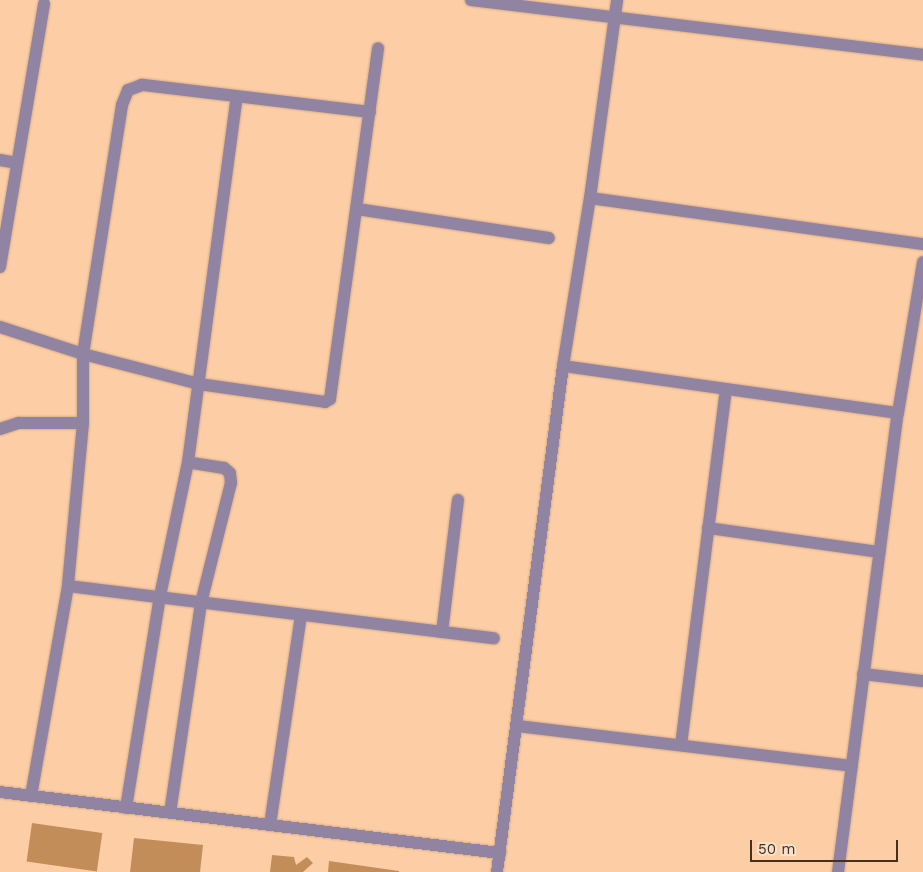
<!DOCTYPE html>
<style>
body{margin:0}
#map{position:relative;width:923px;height:872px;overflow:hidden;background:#fdcea5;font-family:"Work Sans",sans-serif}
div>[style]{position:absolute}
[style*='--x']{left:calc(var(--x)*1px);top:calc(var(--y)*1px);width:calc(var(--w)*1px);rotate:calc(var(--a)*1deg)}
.building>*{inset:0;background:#c38d5a;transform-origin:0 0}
.roads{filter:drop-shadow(0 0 1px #d5ab87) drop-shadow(0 0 1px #d5ab87)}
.minor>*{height:12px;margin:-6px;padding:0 6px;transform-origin:6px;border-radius:6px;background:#9184a3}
span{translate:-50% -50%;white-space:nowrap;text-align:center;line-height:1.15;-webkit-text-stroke:4.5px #f8e1cc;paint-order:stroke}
.scale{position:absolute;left:750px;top:840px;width:148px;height:22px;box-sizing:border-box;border:2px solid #47301b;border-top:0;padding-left:6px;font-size:15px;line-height:18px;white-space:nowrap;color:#47301b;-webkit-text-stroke:4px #f8e1cc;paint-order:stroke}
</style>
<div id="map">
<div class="building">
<i style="left:32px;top:823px;width:71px;height:39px;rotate:8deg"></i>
<i style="clip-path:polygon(134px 838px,203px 845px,200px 872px,130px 872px)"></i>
<i style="clip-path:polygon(272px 855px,294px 857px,296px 865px,307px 857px,313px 863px,303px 872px,270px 872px)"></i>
<i style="clip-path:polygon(329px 861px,399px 871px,399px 872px,328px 872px)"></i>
</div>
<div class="roads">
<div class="minor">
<i style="--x:471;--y:0;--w:455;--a:6.9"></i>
<i style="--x:370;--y:112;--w:230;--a:-173.2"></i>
<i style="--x:142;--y:85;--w:15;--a:160"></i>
<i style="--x:128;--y:90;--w:16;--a:112"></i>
<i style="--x:122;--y:105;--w:252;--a:98.9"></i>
<i style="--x:83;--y:354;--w:69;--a:90"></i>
<i style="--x:83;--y:423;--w:164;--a:95.3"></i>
<i style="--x:68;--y:586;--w:429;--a:7"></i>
<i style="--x:0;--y:160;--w:17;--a:10"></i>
<i style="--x:590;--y:198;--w:336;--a:7.9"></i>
<i style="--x:357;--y:209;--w:194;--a:8.6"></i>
<i style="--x:0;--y:267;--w:267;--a:-80.5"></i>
<i style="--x:0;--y:327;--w:87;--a:18"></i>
<i style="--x:83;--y:354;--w:120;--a:14.5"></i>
<i style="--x:199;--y:384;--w:127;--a:8.1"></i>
<i style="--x:325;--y:402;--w:6;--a:-31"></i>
<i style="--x:330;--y:399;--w:354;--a:-82.2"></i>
<i style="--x:563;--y:366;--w:338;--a:8"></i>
<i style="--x:0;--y:429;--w:20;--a:-18"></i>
<i style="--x:19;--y:423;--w:64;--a:0"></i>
<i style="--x:708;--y:528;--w:173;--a:8"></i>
<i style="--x:442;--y:632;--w:133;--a:-83.1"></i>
<i style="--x:863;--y:674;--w:60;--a:6.7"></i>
<i style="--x:517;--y:726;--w:337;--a:6.8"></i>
<i style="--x:681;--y:745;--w:358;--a:-82.8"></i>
<i style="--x:0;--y:792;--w:504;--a:6.96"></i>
<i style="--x:31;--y:796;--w:213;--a:-80"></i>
<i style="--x:126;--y:808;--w:215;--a:-80.9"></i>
<i style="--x:160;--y:596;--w:137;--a:-78.2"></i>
<i style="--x:188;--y:462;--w:369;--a:-82.4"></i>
<i style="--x:170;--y:813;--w:212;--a:-81.6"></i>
<i style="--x:201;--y:603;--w:124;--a:-76"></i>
<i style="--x:231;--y:483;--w:10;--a:-96"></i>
<i style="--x:230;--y:473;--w:8;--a:-140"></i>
<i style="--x:224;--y:468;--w:36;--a:-171"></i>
<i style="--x:270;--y:825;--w:212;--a:-81.6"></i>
<i style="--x:497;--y:872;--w:510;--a:-82.57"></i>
<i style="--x:563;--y:366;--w:170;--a:-80.9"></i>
<i style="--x:590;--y:198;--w:200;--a:-82.2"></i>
<i style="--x:838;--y:872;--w:463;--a:-82.6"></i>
<i style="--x:898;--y:413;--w:153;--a:-80.6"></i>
</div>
</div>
<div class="scale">50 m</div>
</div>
